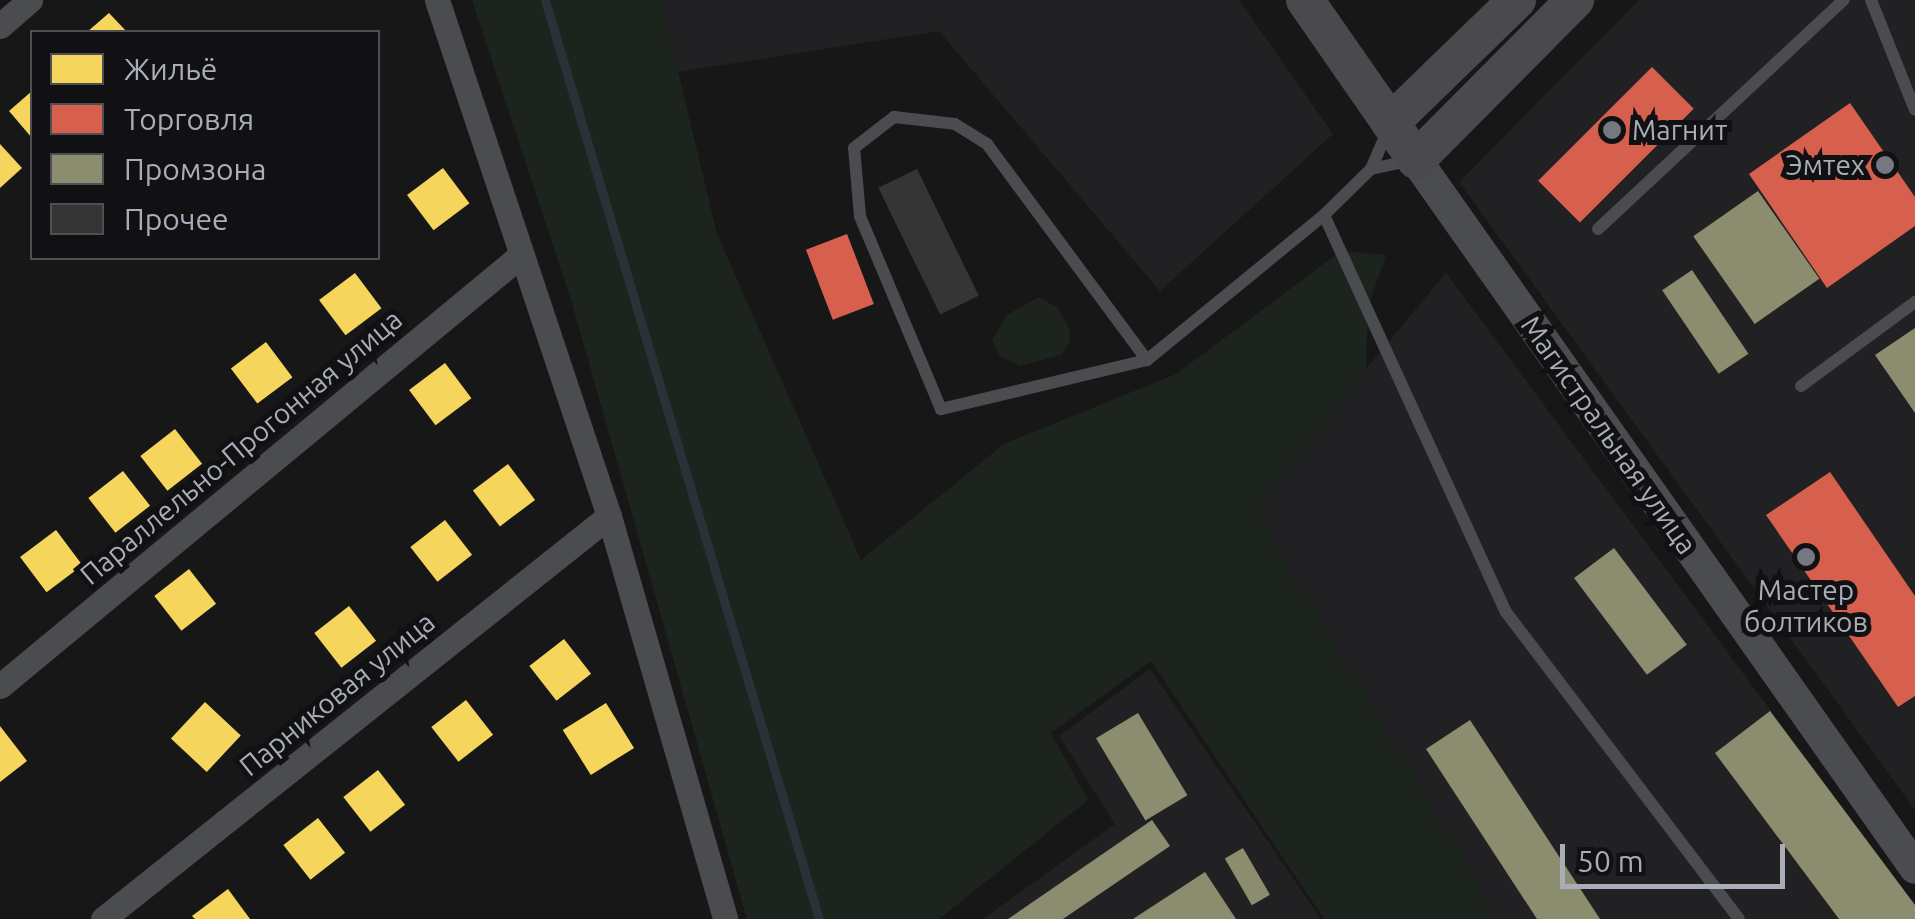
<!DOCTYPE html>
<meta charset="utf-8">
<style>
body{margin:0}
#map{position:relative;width:1915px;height:919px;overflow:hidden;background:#171717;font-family:Ubuntu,sans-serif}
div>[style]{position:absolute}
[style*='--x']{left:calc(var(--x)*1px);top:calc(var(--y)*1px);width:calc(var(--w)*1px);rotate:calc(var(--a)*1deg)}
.built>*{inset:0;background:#212123}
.green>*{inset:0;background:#1d241e}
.homes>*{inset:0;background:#f6d55c;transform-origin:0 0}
.shops>*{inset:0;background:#d6604d;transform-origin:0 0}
.industry>*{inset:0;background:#8c8c6e;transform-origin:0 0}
.stream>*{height:9px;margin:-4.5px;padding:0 4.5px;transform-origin:4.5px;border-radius:4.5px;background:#2a3239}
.building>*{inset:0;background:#353536;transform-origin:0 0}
.service>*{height:12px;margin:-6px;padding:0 6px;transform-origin:6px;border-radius:6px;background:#4b4c50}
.minor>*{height:25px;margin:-12.5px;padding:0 12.5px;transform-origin:12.5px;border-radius:12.5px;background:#4b4c50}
.tertiary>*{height:32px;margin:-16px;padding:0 16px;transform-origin:16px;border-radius:16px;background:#4b4c50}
.secondary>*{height:38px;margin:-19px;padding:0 19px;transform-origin:19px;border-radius:19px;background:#4a4a4e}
.dots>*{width:28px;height:28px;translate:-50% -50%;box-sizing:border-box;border:5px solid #111113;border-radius:50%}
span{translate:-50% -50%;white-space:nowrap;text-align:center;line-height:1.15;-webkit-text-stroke:10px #111113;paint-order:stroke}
.poi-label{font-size:28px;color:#a8adb8}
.left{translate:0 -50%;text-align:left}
.right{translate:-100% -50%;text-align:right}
.street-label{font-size:28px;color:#a8adb8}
.legend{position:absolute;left:30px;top:30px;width:350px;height:230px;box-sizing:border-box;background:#111113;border:2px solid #4d4f55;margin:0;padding:12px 18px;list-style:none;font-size:30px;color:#a8adb8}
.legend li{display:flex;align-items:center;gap:20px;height:50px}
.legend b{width:50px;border:2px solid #4d4f55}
.scale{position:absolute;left:1560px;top:844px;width:225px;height:45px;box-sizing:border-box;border:5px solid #a8adb8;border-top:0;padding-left:12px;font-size:30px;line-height:35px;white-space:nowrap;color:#a8adb8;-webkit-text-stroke:8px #111113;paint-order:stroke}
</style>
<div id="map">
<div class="built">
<i style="clip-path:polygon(661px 0,1239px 0,1333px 134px,1160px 291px,939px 31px,678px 72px)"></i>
<i style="clip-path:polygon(1639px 0,1915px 0,1915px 810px,1459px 182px)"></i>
<i style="clip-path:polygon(1446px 273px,1915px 905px,1915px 919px,1500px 919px,1254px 509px,1318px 437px,1366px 369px)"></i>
<i style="clip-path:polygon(1150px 669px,1321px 919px,983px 919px,1115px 824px,1059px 736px)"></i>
</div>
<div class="green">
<i style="clip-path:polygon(472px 0,661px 0,717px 234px,861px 560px,1004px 444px,1176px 374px,1341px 251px,1386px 255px,1368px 307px,1366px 369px,1318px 437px,1254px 509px,1500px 919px,1324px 919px,1151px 661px,1051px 733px,1088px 800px,939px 919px,747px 919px,572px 303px)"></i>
<i style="clip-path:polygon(1039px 297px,1058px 308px,1070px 330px,1070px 342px,1061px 355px,1020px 366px,1000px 356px,992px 340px,1007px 315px)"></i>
</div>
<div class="homes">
<i style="clip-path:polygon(109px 13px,127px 32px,87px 32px)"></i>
<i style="clip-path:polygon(32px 91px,32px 138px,9px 111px)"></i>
<i style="clip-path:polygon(0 144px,22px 168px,0 188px)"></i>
<i style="left:443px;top:168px;width:44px;height:45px;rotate:53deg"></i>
<i style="left:355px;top:273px;width:44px;height:45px;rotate:53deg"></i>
<i style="left:266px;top:342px;width:44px;height:44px;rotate:53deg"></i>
<i style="left:445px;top:363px;width:44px;height:45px;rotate:53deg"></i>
<i style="left:175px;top:429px;width:44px;height:44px;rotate:52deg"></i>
<i style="left:508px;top:464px;width:45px;height:44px;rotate:53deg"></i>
<i style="left:123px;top:471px;width:44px;height:44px;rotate:52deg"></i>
<i style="left:445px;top:520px;width:44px;height:44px;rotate:52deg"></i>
<i style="left:56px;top:530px;width:44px;height:45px;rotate:53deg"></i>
<i style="left:189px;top:569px;width:44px;height:44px;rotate:52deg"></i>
<i style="left:349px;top:606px;width:44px;height:44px;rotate:52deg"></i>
<i style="left:564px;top:639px;width:44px;height:44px;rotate:52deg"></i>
<i style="left:466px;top:700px;width:44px;height:44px;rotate:52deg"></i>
<i style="left:205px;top:702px;width:49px;height:50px;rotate:43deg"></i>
<i style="left:606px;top:703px;width:53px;height:51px;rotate:58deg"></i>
<i style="clip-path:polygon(0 726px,27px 761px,0 782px)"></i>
<i style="left:378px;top:770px;width:44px;height:44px;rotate:52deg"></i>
<i style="left:318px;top:818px;width:44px;height:44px;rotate:52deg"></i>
<i style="clip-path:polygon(228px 889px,250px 919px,195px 919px,192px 916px)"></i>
</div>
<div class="shops">
<i style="left:1652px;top:67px;width:59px;height:161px;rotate:45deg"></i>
<i style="clip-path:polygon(1850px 103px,1915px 197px,1915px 226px,1827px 288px,1749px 174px)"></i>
<i style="left:847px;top:234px;width:75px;height:44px;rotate:69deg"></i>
<i style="clip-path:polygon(1830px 472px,1915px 596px,1915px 696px,1898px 707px,1766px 515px)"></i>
</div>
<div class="industry">
<i style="left:1758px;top:191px;width:107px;height:79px;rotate:55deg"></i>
<i style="left:1692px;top:270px;width:101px;height:36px;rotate:56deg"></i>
<i style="clip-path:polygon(1915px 328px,1915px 413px,1875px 355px)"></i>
<i style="left:1614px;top:548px;width:121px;height:50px;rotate:53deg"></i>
<i style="clip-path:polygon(1770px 711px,1915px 905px,1915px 919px,1839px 919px,1715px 753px)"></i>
<i style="left:1138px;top:713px;width:96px;height:49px;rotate:59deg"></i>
<i style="clip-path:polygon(1470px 720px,1600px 919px,1537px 919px,1426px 749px)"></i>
<i style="clip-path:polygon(1152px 820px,1170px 846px,1063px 919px,1008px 919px)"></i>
<i style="left:1243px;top:848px;width:54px;height:21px;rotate:60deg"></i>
<i style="clip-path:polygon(1205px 872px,1236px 919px,1133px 919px)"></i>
</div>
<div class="stream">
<i style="--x:545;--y:0;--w:959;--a:73.4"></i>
</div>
<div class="building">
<i style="left:917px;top:169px;width:141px;height:43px;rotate:64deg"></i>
</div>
<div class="service">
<i style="--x:1871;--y:0;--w:118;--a:68.2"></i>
<i style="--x:1371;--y:169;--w:43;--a:-12.1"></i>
<i style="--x:1324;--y:215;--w:437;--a:65.4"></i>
<i style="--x:1506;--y:612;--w:385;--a:52.8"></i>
<i style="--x:1598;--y:229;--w:336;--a:-43"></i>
<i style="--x:1147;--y:360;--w:212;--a:166.6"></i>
<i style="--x:941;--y:409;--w:209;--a:-112.8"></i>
<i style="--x:860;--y:216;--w:68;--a:-95"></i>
<i style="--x:854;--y:148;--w:51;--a:-37.8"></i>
<i style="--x:894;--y:117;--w:61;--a:6.5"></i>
<i style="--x:955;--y:124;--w:38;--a:32"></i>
<i style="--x:987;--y:144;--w:269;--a:53.5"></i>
<i style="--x:1147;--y:360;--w:229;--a:-39.3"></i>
<i style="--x:1324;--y:215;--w:66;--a:-44.4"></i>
<i style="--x:1371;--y:169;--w:40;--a:-66.6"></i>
<i style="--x:1801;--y:386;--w:142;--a:-36.4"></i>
</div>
<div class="minor">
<i style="--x:437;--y:0;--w:544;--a:71.57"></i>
<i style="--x:609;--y:516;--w:419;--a:73.9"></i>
<i style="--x:0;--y:26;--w:40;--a:-41"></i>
<i style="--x:0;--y:686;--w:676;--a:-39.6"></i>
<i style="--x:103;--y:919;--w:647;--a:-38.54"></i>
</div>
<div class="tertiary">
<i style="--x:1416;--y:160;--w:866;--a:54.82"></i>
</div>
<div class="secondary">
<i style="--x:1305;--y:0;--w:195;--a:55.2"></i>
<i style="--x:1416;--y:160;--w:226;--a:-45.2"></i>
<i style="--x:1390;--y:123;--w:177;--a:-44.1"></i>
</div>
<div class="dots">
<i style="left:1612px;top:130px;background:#757880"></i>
<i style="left:1885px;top:165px;background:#757880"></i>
<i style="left:1806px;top:557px;background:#757880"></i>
</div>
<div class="poi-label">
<span class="left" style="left:1632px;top:130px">Магнит</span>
<span class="right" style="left:1865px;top:165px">Эмтех</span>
<span style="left:1806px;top:606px">Мастер<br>болтиков</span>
</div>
<div class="street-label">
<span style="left:1609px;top:435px;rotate:55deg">Магистральная улица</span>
<span style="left:241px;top:447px;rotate:-40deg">Параллельно-Прогонная улица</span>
<span style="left:337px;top:694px;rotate:-39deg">Парниковая улица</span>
</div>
<ul class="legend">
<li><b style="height:28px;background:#f6d55c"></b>Жильё</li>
<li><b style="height:28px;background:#d6604d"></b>Торговля</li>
<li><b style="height:28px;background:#8c8c6e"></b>Промзона</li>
<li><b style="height:28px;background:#353536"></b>Прочее</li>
</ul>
<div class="scale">50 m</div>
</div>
